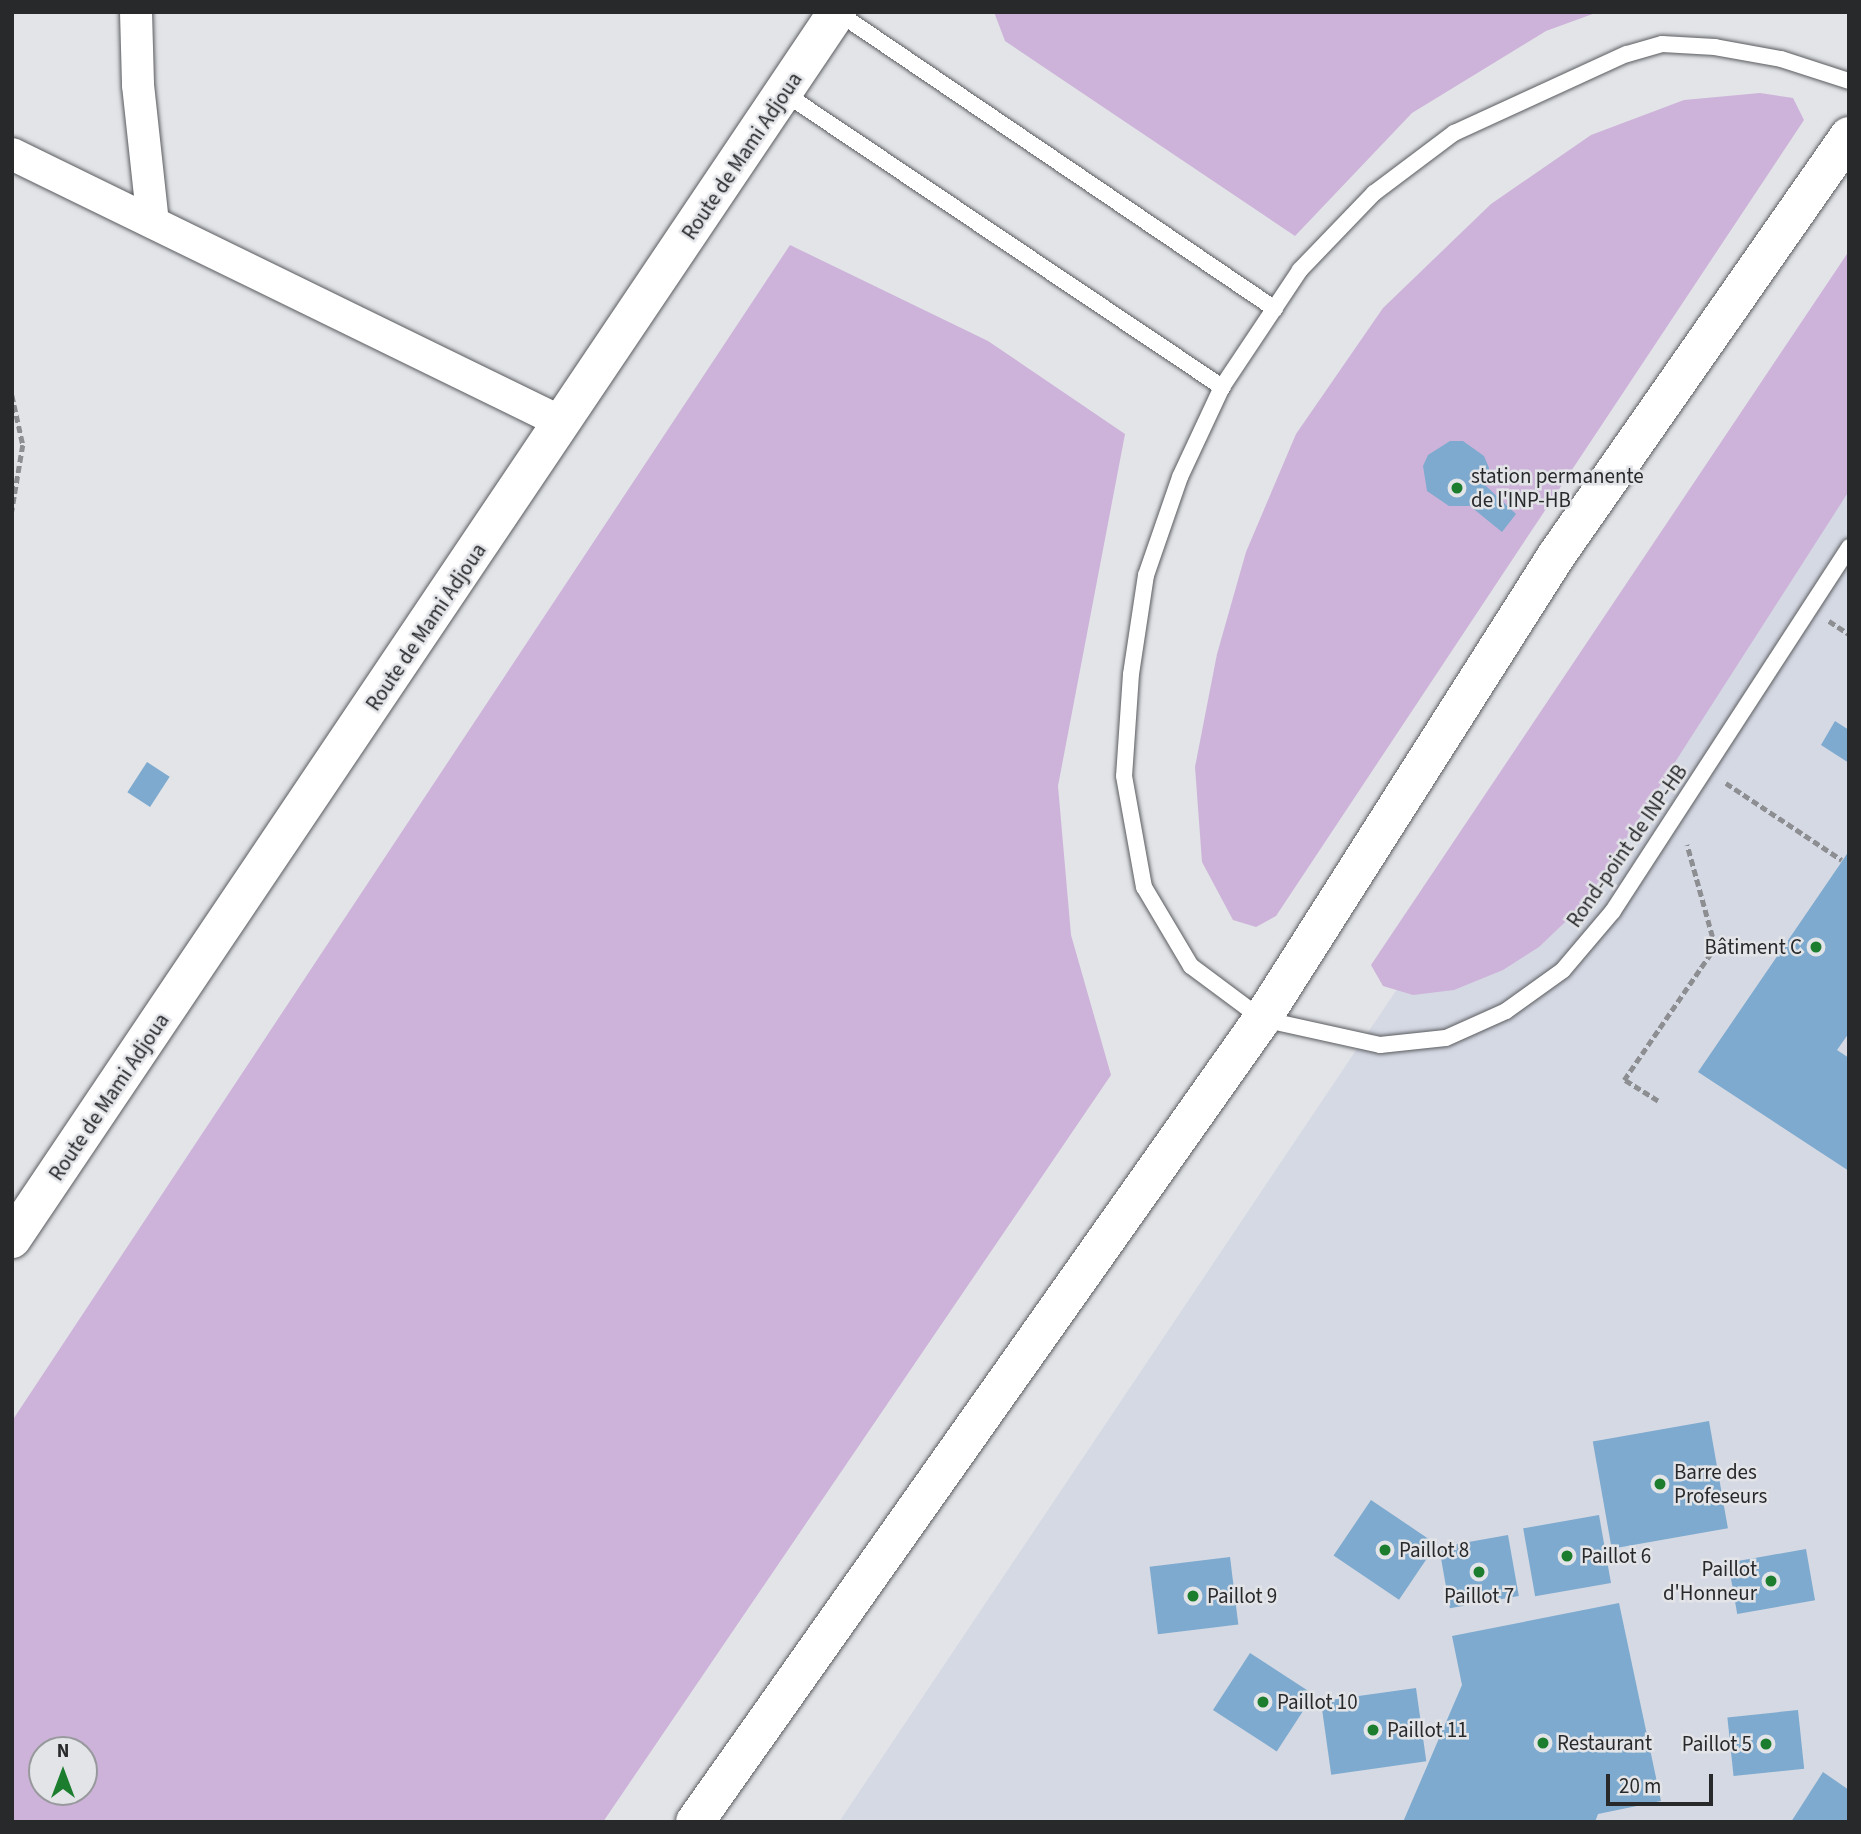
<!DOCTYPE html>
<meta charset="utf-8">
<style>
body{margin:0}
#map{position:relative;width:1861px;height:1834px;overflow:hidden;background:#e2e4e8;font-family:"Source Sans 3",sans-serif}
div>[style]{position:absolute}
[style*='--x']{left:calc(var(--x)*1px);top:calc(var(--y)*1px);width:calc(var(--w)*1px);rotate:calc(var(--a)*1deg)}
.built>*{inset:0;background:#d5d9e4}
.green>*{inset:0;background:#cdb3d9}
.building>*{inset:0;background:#7daace;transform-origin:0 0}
.path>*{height:4.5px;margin-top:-2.25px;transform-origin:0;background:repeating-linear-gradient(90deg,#8d8e91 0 7px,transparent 0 10.5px)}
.roads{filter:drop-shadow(0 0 2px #5a5c5f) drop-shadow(0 0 2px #5a5c5f)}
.lane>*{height:16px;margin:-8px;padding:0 8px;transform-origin:8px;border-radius:8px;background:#fff}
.street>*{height:32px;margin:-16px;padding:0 16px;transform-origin:16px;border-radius:16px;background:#fff}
.secondary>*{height:38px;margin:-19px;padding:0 19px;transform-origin:19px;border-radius:19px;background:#fff}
.dots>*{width:19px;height:19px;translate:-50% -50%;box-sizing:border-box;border:4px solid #e2e4e8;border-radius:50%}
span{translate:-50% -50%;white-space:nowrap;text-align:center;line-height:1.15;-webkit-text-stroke:5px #e2e4e8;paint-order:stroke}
.street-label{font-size:21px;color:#28292a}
.poi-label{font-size:21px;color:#28292a}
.left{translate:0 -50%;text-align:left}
.right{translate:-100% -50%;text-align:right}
.frame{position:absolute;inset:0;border:14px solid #28292a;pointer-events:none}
.north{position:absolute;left:28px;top:1736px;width:70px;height:70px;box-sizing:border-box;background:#e2e4e8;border:2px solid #98999c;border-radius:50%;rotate:0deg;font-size:19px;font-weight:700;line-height:28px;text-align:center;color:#28292a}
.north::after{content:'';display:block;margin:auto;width:24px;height:32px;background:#1d7d2f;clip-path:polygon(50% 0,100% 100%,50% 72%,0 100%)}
.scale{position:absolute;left:1606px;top:1774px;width:107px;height:32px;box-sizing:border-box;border:4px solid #28292a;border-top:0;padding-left:9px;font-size:21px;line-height:24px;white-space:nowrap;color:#28292a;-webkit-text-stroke:5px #e2e4e8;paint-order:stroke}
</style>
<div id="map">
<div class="built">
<i style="clip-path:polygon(1849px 315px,1849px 1822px,839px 1822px,1324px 1098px)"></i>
</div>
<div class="green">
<i style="clip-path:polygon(994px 12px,1598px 12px,1546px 31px,1412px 113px,1295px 236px,1005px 41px)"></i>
<i style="clip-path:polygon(1760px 93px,1793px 98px,1804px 120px,1276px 916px,1256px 927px,1233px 920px,1202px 862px,1195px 767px,1217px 654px,1246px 552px,1296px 434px,1383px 308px,1491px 204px,1591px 135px,1684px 100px)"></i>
<i style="clip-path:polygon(evenodd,790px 245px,988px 341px,1125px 434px,1058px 786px,1071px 935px,1111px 1075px,603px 1822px,12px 1822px,12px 1421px,790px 245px,42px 1750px,84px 1750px,84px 1792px,42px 1792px,42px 1750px)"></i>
<i style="clip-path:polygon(1849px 251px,1849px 491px,1584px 904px,1539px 947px,1503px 970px,1454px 990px,1413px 995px,1383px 986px,1371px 965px)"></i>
</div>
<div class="building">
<i style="clip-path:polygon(1450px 441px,1463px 441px,1484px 456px,1489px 468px,1486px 486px,1516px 514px,1502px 532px,1470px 506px,1449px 506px,1427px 491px,1423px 466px,1428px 455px)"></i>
<i style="clip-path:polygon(1835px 721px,1849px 730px,1849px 763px,1821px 745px)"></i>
<i style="left:147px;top:762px;width:27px;height:36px;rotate:33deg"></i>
<i style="clip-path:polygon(1849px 851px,1849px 1033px,1837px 1050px,1849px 1058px,1849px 1171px,1698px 1072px)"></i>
<i style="left:1709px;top:1421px;width:109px;height:118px;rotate:80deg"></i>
<i style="left:1371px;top:1500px;width:79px;height:67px;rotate:34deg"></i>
<i style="left:1599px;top:1515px;width:69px;height:77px;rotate:80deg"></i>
<i style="left:1508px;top:1535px;width:62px;height:70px;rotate:80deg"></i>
<i style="left:1806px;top:1549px;width:52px;height:79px;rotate:80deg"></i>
<i style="left:1230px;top:1557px;width:68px;height:81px;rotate:83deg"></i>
<i style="clip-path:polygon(1619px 1603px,1661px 1801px,1598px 1814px,1595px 1822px,1403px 1822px,1462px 1685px,1452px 1636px)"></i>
<i style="left:1250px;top:1653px;width:76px;height:68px;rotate:33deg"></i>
<i style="left:1416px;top:1688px;width:74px;height:96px;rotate:82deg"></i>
<i style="left:1798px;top:1710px;width:59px;height:71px;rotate:84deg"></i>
<i style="clip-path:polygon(1823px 1772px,1849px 1790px,1849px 1822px,1791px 1822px)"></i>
</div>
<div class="path">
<i style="--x:12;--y:395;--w:51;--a:77.6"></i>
<i style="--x:23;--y:445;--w:67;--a:99.5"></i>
<i style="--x:1829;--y:621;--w:24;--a:33"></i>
<i style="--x:1726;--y:783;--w:139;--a:33.6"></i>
<i style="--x:1658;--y:1101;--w:40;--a:-148"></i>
<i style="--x:1624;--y:1080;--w:161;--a:-55.6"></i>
<i style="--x:1715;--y:947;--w:106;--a:-105.4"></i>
</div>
<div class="roads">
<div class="lane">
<i style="--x:837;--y:12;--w:529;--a:34.14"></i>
<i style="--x:1849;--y:81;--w:71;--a:-162.1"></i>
<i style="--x:1781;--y:59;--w:67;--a:-169.7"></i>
<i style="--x:1715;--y:47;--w:53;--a:-176.8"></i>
<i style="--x:1662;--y:44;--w:37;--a:164"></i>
<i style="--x:1626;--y:54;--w:189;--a:155.3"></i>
<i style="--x:1454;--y:133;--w:100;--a:143.1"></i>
<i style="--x:1374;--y:193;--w:107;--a:133.9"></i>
<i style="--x:1300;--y:270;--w:141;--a:123.7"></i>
<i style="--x:1222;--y:387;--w:99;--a:115"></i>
<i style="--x:1180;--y:477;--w:104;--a:109.1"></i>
<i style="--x:1146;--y:575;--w:100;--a:98.6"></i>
<i style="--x:1131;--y:674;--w:102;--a:93.9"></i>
<i style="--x:1124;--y:776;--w:113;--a:79.8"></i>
<i style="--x:1144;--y:887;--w:92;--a:59.3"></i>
<i style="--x:1191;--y:966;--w:89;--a:36.7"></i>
<i style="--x:1262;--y:1019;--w:121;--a:12.4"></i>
<i style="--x:1380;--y:1045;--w:66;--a:-6.1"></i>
<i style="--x:1446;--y:1038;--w:66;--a:-24.2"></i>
<i style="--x:1506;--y:1011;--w:70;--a:-35.7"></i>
<i style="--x:1563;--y:970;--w:77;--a:-49.7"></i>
<i style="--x:1613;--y:911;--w:434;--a:-57"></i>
<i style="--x:784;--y:93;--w:528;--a:33.87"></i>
</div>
<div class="street">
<i style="--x:136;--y:12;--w:73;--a:88.4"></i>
<i style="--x:138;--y:85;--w:138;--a:83.8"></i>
<i style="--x:12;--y:154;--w:613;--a:26.02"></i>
</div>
<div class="secondary">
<i style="--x:12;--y:1239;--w:1479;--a:-56.08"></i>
<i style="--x:695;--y:1822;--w:983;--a:-54.77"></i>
<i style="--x:1262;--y:1019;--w:548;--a:-57.58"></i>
<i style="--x:1556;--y:556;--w:512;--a:-55.1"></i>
</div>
</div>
<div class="dots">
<i style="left:1457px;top:488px;background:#1d7d2f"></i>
<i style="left:1816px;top:947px;background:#1d7d2f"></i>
<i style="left:1660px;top:1484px;background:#1d7d2f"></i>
<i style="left:1385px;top:1550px;background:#1d7d2f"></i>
<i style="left:1567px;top:1556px;background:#1d7d2f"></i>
<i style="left:1479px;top:1572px;background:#1d7d2f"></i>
<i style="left:1771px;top:1581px;background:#1d7d2f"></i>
<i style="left:1193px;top:1596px;background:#1d7d2f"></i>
<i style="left:1263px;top:1702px;background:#1d7d2f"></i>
<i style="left:1373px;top:1730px;background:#1d7d2f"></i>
<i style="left:1543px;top:1743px;background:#1d7d2f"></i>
<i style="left:1766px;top:1744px;background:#1d7d2f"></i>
</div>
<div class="street-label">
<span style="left:742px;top:156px;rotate:-56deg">Route de Mami Adjoua</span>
<span style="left:426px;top:627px;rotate:-56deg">Route de Mami Adjoua</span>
<span style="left:1627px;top:846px;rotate:-55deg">Rond-point de INP-HB</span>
<span style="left:109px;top:1097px;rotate:-56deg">Route de Mami Adjoua</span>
</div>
<div class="poi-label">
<span class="left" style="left:1471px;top:488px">station permanente<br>de l'INP-HB</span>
<span class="right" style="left:1802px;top:947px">Bâtiment C</span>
<span class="left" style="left:1674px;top:1484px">Barre des<br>Profeseurs</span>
<span class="left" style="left:1399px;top:1550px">Paillot 8</span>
<span class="left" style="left:1581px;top:1556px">Paillot 6</span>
<span class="right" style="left:1757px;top:1581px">Paillot<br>d'Honneur</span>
<span class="left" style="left:1207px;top:1596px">Paillot 9</span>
<span style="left:1479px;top:1596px">Paillot 7</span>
<span class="left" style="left:1277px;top:1702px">Paillot 10</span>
<span class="left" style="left:1387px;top:1730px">Paillot 11</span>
<span class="left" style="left:1557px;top:1743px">Restaurant</span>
<span class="right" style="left:1752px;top:1744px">Paillot 5</span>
</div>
<div class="frame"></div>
<div class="north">N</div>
<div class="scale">20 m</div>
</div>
